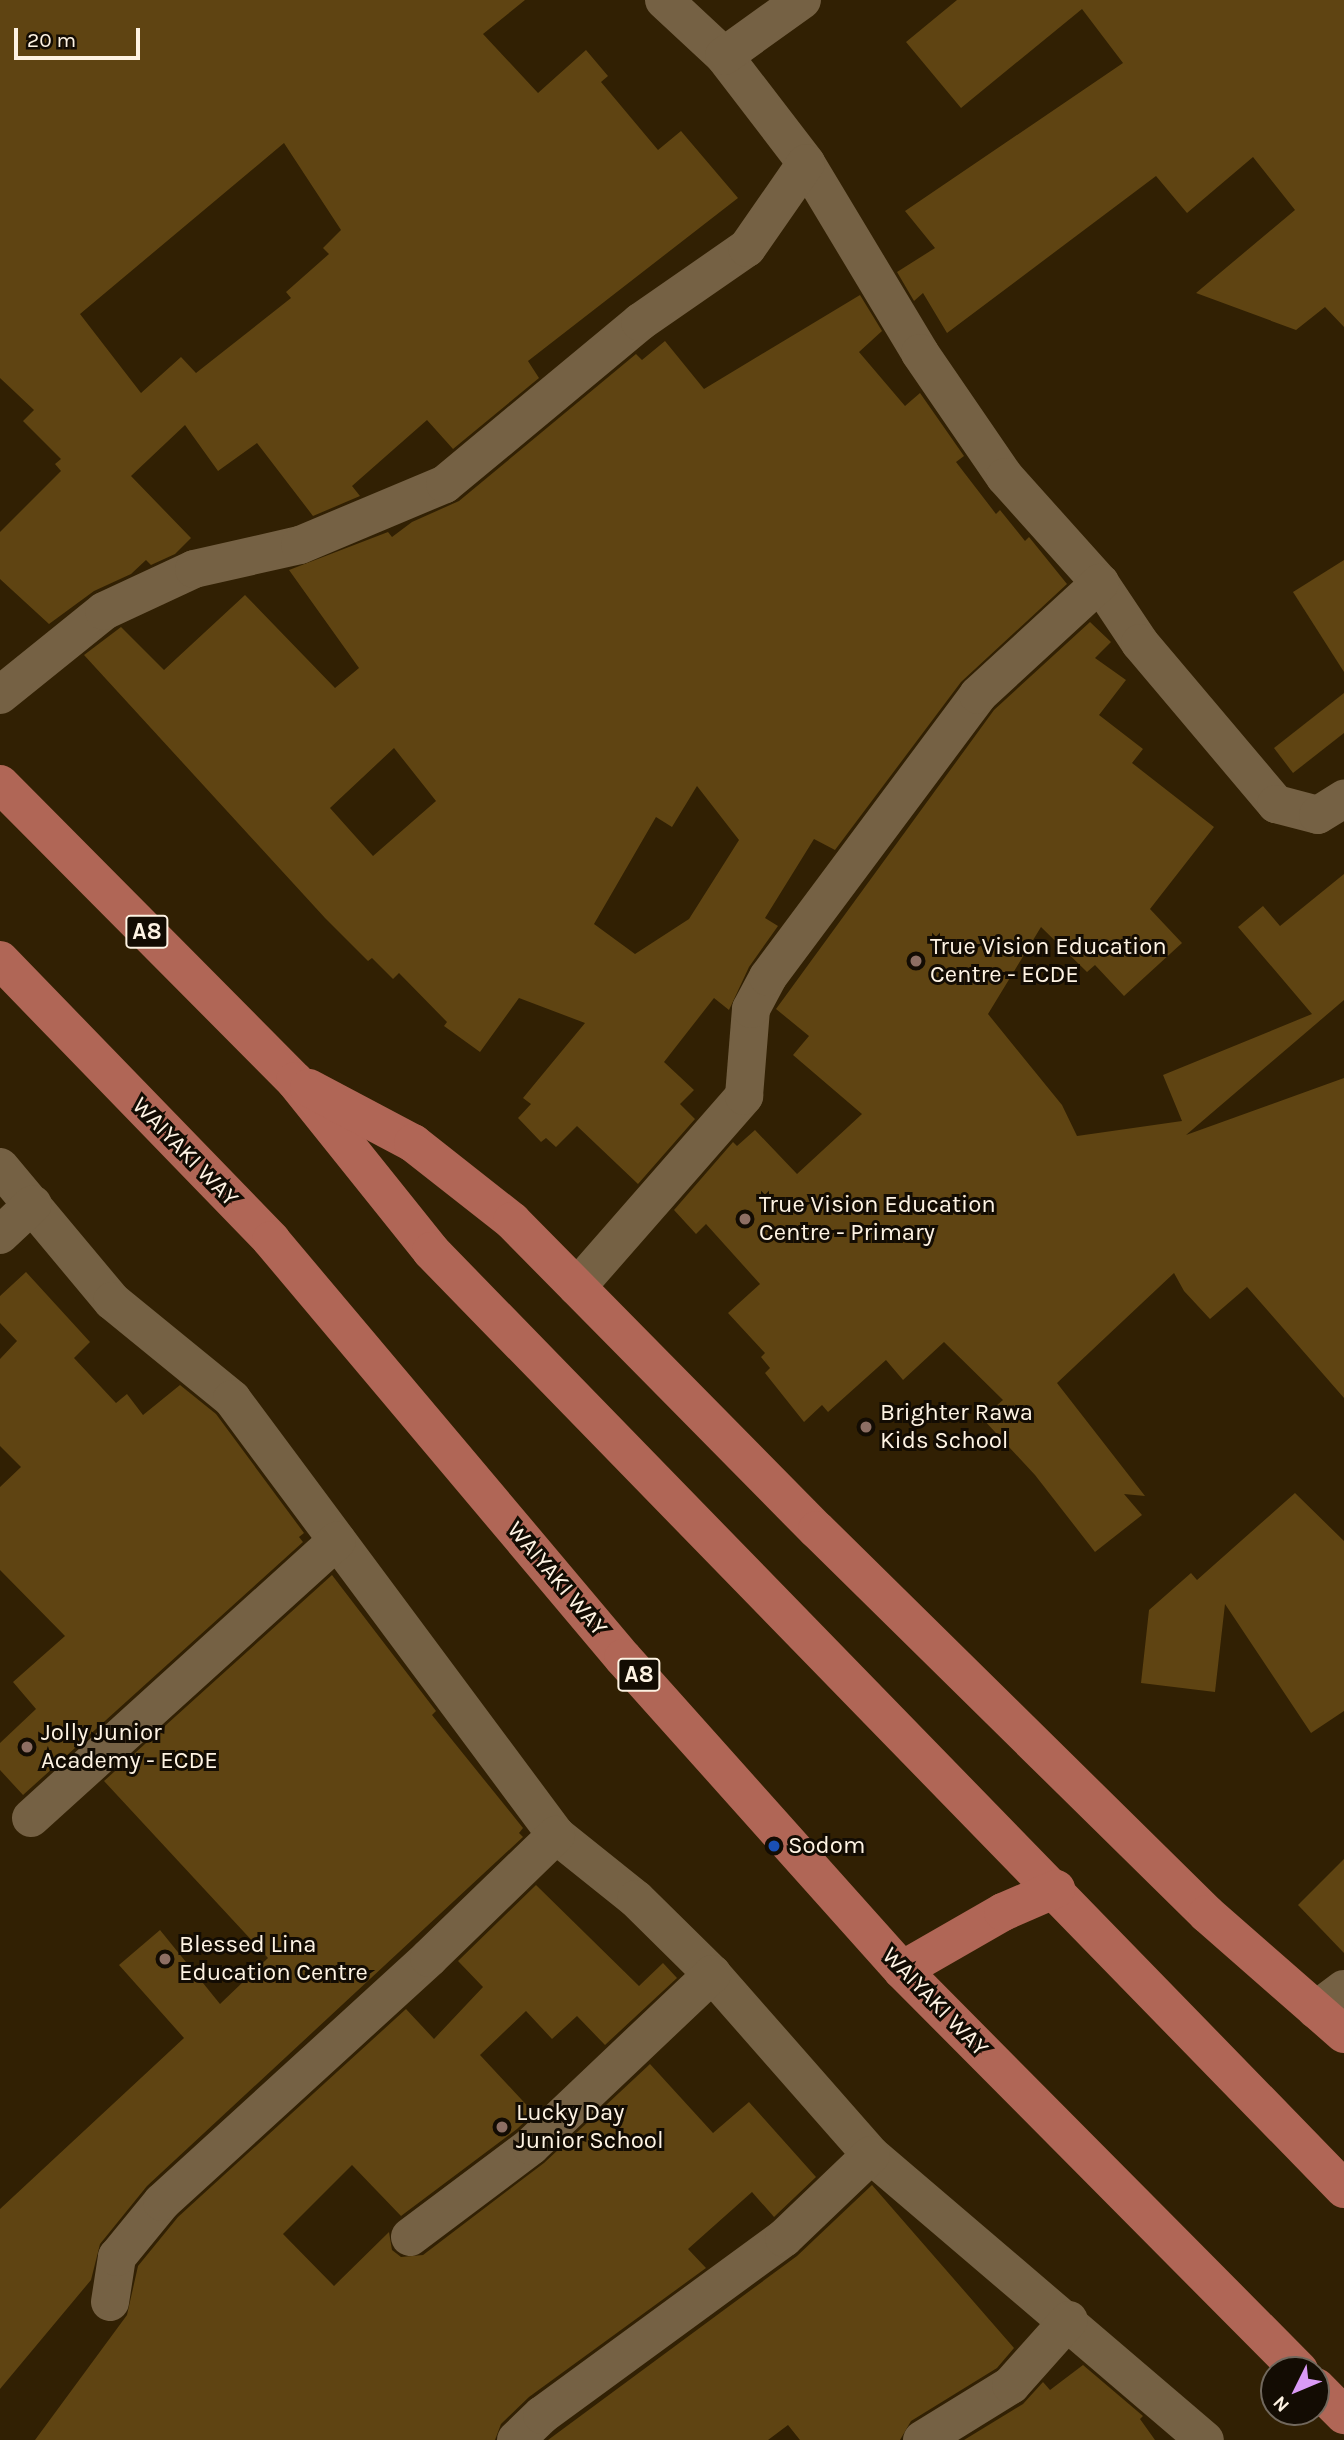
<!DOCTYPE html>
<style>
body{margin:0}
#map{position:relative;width:1344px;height:2440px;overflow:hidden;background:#312003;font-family:Karla,sans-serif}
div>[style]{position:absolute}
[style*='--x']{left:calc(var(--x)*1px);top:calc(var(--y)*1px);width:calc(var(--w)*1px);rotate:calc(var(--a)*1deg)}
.building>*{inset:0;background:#5f4412}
.minor>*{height:38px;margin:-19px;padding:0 19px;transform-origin:19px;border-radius:19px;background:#756144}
.trunk>*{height:38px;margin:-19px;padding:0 19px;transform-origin:19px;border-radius:19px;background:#b06656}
.dots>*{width:19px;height:19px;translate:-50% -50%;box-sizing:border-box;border:4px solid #130c03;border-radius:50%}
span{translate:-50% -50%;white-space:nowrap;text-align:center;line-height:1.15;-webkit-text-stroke:6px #130c03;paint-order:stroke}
.shield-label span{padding:2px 5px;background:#130c03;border:2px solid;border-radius:5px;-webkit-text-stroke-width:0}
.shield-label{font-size:23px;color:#fef3e3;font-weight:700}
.poi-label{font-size:24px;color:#fef3e3}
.left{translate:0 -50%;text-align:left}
.street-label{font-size:24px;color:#fef3e3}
.north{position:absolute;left:1260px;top:2356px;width:70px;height:70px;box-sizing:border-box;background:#130c03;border:2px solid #71685d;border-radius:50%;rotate:227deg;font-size:19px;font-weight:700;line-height:28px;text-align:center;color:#fef3e3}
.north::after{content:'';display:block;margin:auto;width:24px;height:32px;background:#da9af6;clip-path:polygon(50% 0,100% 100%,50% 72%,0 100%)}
.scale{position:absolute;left:14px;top:28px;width:126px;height:32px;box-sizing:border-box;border:4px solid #fef3e3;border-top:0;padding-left:9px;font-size:21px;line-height:24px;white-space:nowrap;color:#fef3e3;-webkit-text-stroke:5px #130c03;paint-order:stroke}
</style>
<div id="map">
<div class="building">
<i style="clip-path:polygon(evenodd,0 0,525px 0,483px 34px,538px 93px,586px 50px,608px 76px,601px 82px,658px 150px,681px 131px,738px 198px,528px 361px,539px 378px,453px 449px,427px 420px,352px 486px,360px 496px,313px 516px,257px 443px,218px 471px,185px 425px,131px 476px,191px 538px,175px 554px,151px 565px,146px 560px,131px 574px,94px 591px,49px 624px,0 579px,0 532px,61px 471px,55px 464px,61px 459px,23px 421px,34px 410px,0 378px,0 0,284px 143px,341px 230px,323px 248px,329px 254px,286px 292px,291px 298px,196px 373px,181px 357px,141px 393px,80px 314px,284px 143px)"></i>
<i style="clip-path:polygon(957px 0,1344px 0,1344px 327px,1325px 307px,1296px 330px,1196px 293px,1295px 210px,1253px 157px,1187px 213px,1156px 176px,947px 333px,923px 293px,914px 301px,897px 272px,935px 248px,905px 211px,1123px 63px,1082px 9px,961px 108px,906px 42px)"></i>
<i style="clip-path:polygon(evenodd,860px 295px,882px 331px,859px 352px,905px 406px,920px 393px,964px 456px,956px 462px,996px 514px,1000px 510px,1025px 541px,1029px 537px,1067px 584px,961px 682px,835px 850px,814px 839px,765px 918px,778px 926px,749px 967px,729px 1010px,714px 998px,664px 1062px,694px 1090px,680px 1104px,695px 1119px,638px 1184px,577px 1126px,556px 1147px,546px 1138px,541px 1142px,518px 1118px,531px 1104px,523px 1098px,585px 1023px,519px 998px,480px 1052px,444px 1026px,447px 1022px,399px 973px,393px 979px,372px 958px,368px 961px,325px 918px,84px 655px,121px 627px,164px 670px,245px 595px,335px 688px,359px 668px,289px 570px,388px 532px,392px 537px,412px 522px,459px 501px,636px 354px,642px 360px,665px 341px,704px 389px,860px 295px,394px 748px,436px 801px,373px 856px,330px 808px,394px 748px,860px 295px,697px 786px,739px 840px,689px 919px,635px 954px,594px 924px,656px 817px,672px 827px,697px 786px)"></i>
<i style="clip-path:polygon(1344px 560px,1344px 672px,1293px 592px)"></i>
<i style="clip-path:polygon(1090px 622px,1111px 642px,1095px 658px,1126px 680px,1099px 715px,1143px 749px,1132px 763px,1214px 827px,1150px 909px,1182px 943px,1124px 996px,1095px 965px,1087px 972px,1041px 927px,988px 1014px,1062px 1105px,1077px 1136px,1182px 1121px,1163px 1075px,1312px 1014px,1238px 927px,1263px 906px,1280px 926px,1344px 874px,1344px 1000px,1186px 1135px,1344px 1078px,1344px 1398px,1247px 1287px,1210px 1319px,1184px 1291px,1174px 1273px,1057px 1383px,1145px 1496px,1124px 1494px,1142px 1515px,1095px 1552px,1035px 1475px,982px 1418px,1003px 1400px,944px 1342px,903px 1380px,886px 1360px,828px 1412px,822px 1405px,804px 1422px,765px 1373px,770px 1368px,761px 1357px,765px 1353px,728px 1313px,760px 1284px,706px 1224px,696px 1234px,674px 1210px,733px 1142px,737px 1146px,755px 1130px,797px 1174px,862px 1114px,793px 1055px,809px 1036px,776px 1009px,994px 710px)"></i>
<i style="clip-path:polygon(1344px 693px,1344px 733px,1293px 773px,1274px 748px)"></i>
<i style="clip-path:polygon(26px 1272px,90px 1342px,74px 1358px,116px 1403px,127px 1394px,143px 1415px,180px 1385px,216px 1414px,304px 1533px,299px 1537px,303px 1542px,23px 1795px,0 1770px,0 1743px,36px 1709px,13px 1682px,65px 1636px,0 1570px,0 1487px,21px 1467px,0 1446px,0 1359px,17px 1341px,0 1323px,0 1296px)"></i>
<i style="clip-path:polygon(1295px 1493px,1344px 1541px,1344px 1711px,1311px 1733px,1225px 1604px,1215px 1692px,1141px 1683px,1149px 1610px,1191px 1573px,1197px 1580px)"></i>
<i style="clip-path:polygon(332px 1575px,436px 1711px,432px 1715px,523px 1828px,519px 1833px,523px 1837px,147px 2186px,100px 2244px,91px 2280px,0 2389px,0 2209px,184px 2038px,119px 1965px,160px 1930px,220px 2004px,268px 1958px,104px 1781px)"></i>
<i style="clip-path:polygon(1344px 1859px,1344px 1953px,1298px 1905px)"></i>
<i style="clip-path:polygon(536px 1885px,639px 1986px,663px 1963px,677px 1978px,605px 2045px,577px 2016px,552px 2039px,526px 2011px,480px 2055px,534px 2113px,517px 2129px,401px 2216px,352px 2165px,283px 2234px,334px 2286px,389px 2232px,392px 2250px,401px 2257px,423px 2255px,544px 2163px,650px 2064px,713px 2133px,749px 2102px,816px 2177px,774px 2217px,752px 2192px,688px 2249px,706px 2268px,529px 2397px,501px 2424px,495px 2440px,35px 2440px,127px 2315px,138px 2266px,178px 2217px,406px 2009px,434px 2039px,483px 1987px,458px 1961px)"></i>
<i style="clip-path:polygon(872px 2185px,1014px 2348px,997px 2368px,911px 2421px,900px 2440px,800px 2440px,788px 2425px,768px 2440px,548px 2440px,797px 2256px)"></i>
<i style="clip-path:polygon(1083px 2365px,1143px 2416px,1140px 2419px,1155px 2440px,964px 2440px,1023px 2404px,1043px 2382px,1050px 2390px)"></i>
</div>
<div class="minor">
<i style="--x:664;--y:0;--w:82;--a:43"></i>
<i style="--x:724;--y:56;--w:135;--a:52.5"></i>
<i style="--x:806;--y:163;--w:222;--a:59"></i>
<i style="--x:920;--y:353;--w:150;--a:55.6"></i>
<i style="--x:1005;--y:477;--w:142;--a:48.1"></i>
<i style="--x:1100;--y:583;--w:72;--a:56.3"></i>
<i style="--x:1140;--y:643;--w:211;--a:49.8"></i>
<i style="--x:1276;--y:804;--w:43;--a:14.7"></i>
<i style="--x:1318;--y:815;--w:31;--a:-32"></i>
<i style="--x:724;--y:56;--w:96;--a:-35.7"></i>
<i style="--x:0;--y:695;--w:134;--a:-38.9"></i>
<i style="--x:104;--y:611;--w:99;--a:-25"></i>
<i style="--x:194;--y:569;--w:109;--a:-12.8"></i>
<i style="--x:300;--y:545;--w:157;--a:-22.8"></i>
<i style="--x:445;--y:484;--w:254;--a:-39.7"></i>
<i style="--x:640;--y:322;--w:130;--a:-34.7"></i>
<i style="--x:747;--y:248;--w:103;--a:-55.2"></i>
<i style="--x:0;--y:1167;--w:175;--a:50.1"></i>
<i style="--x:112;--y:1301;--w:155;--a:39.2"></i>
<i style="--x:232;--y:1399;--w:543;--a:53.38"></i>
<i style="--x:556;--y:1835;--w:102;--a:38.7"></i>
<i style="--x:636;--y:1899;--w:107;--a:44.6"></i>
<i style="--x:712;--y:1974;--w:241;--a:48.7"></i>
<i style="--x:871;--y:2155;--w:439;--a:40.5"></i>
<i style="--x:0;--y:1235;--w:45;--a:-43.2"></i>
<i style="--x:577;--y:1287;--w:254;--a:-48.8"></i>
<i style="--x:744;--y:1096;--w:87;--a:-85.4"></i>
<i style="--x:751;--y:1009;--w:36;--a:-62"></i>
<i style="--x:768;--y:977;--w:352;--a:-53.3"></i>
<i style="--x:978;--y:695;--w:166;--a:-42.6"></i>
<i style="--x:31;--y:1818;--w:413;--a:-42.2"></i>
<i style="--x:1316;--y:2010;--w:35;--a:-37"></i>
<i style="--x:410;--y:2237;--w:151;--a:-36.9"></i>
<i style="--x:531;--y:2146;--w:250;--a:-43.5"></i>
<i style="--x:110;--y:2302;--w:46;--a:-81.2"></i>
<i style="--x:117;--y:2257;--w:71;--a:-50.7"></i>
<i style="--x:162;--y:2202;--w:362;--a:-42.4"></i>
<i style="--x:429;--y:1958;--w:177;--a:-44.1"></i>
<i style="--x:516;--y:2440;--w:36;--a:-44"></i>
<i style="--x:542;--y:2415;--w:300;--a:-36.2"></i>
<i style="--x:784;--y:2238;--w:120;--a:-43.7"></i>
<i style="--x:922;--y:2440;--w:105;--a:-31.7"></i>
<i style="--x:1011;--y:2385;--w:87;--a:-48.3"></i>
</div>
<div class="trunk">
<i style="--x:0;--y:784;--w:419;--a:45.2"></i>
<i style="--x:295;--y:1081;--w:218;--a:51.3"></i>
<i style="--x:431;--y:1251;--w:1309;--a:45.77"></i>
<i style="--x:0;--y:960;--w:390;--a:45.9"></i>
<i style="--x:271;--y:1240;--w:546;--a:49.9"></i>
<i style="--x:623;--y:1658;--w:419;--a:48.2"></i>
<i style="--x:902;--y:1970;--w:564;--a:45.22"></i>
<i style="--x:309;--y:1088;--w:118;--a:27.9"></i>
<i style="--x:413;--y:1143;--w:126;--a:38.2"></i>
<i style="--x:512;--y:1221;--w:434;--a:45.4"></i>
<i style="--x:817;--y:1530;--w:547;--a:44.56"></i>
<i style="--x:1207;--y:1914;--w:182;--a:41.2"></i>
<i style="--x:902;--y:1970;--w:116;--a:-29.9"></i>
<i style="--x:1003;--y:1912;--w:58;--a:-23.5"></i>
<i style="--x:1316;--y:2387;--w:40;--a:45"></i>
</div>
<div class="dots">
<i style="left:916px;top:961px;background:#8d6e63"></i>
<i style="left:745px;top:1219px;background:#8d6e63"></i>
<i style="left:866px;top:1427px;background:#8d6e63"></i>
<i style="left:27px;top:1747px;background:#8d6e63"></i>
<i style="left:774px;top:1846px;background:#1a4fb4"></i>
<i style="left:165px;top:1959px;background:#8d6e63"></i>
<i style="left:502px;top:2127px;background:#8d6e63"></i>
</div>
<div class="shield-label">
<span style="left:147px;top:932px">A8</span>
<span style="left:639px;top:1675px">A8</span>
</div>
<div class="poi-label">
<span class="left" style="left:930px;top:961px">True Vision Education<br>Centre - ECDE</span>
<span class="left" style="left:759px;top:1219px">True Vision Education<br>Centre - Primary</span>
<span class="left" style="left:880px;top:1427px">Brighter Rawa<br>Kids School</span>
<span class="left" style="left:41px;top:1747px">Jolly Junior<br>Academy - ECDE</span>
<span class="left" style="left:788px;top:1846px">Sodom</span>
<span class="left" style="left:179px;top:1959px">Blessed Lina<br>Education Centre</span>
<span class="left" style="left:516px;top:2127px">Lucky Day<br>Junior School</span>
</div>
<div class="street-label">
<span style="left:185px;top:1152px;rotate:46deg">WAIYAKI WAY</span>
<span style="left:557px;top:1579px;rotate:50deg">WAIYAKI WAY</span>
<span style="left:935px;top:2002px;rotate:46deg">WAIYAKI WAY</span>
</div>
<div class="north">N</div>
<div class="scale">20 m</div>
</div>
